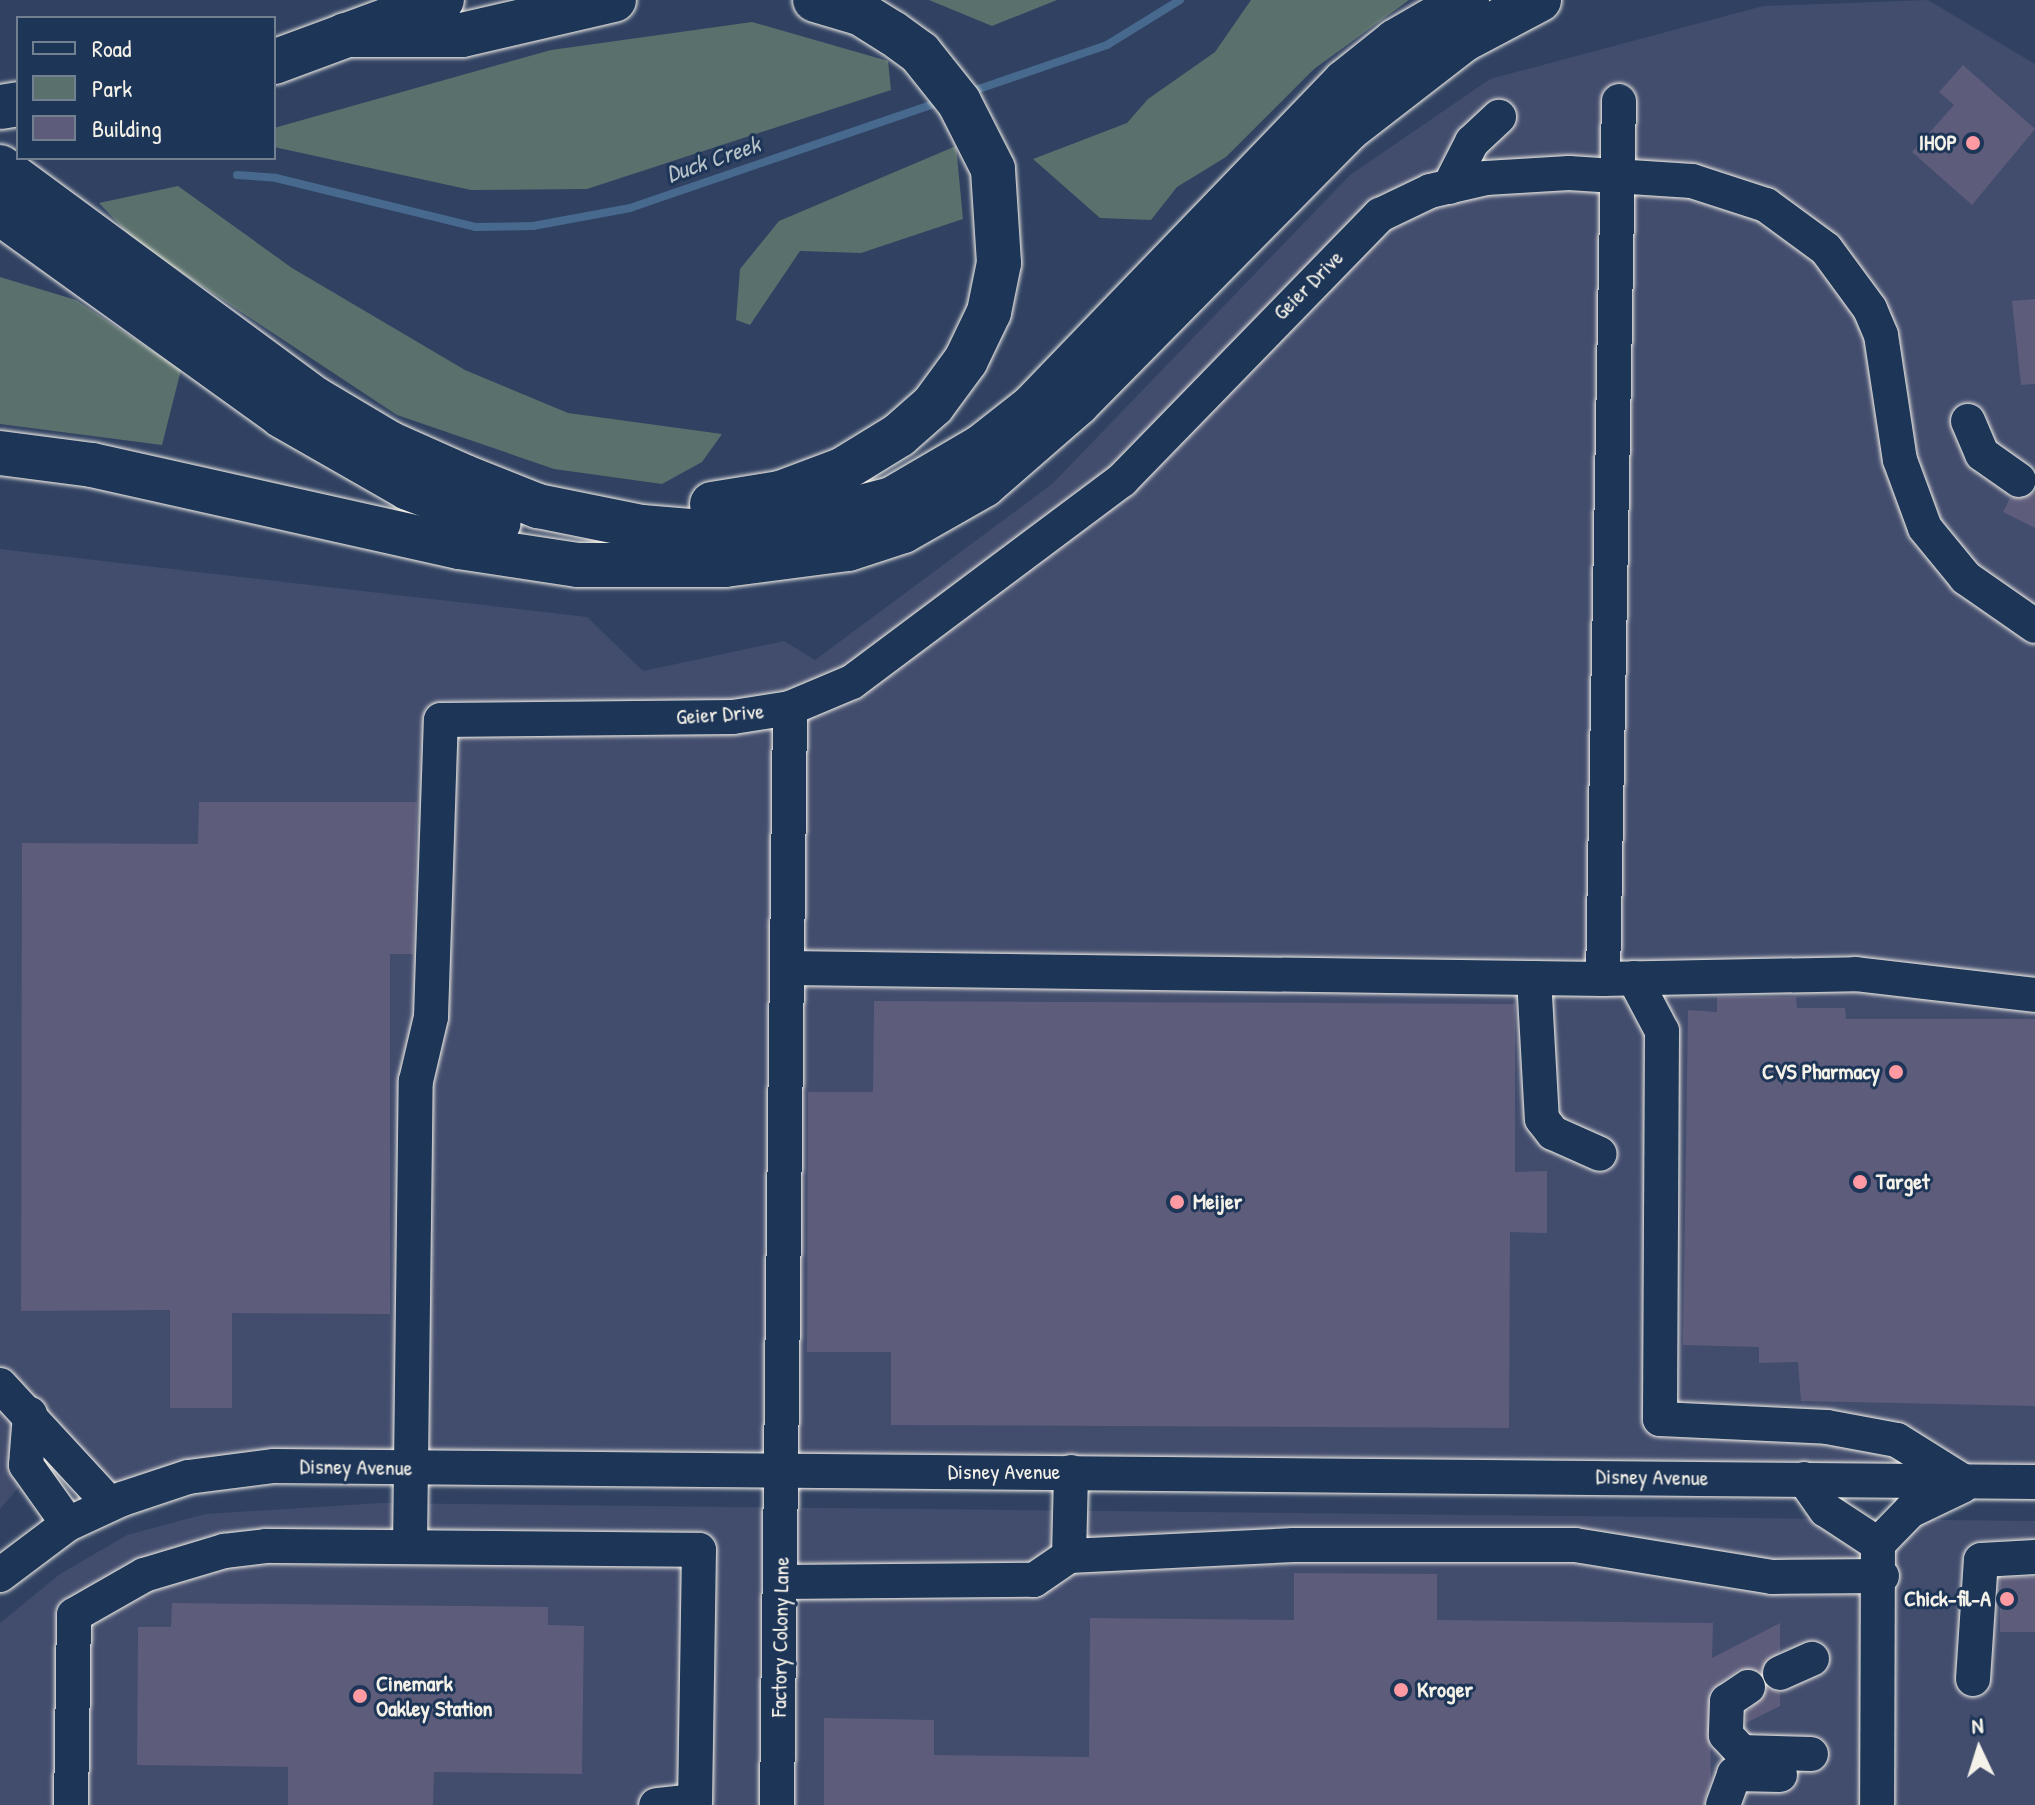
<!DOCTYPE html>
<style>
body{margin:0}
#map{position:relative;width:2035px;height:1805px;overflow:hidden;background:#304162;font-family:"Patrick Hand",sans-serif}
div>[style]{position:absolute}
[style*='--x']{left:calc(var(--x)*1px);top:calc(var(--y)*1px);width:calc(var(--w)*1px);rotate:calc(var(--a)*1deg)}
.built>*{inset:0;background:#424c6d}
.green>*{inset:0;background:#5a706c}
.stream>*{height:8px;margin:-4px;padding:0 4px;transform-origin:4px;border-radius:4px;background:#46698d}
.building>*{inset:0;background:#5d5c7b;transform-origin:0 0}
.roads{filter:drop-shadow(0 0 2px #f4f1e8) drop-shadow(0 0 2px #f4f1e8)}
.minor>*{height:34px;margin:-17px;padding:0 17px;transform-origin:17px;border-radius:17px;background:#1d3557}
.highway>*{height:44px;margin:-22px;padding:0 22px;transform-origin:22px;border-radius:22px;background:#1d3557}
.dots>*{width:22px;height:22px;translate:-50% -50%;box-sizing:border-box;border:4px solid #1d3557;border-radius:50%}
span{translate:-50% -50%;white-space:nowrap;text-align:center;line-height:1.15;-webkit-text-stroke:6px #1d3557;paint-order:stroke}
.poi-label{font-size:22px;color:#f4f1e8;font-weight:700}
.right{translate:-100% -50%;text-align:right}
.left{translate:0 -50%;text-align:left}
.street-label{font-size:22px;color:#f4f1e8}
.water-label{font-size:24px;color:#b7c1c8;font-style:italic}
.legend{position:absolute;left:16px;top:16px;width:260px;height:144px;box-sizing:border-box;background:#1d3557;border:2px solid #738091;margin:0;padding:10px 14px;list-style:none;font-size:24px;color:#f4f1e8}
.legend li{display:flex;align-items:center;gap:16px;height:40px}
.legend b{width:40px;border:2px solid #738091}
.north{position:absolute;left:1939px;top:1709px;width:80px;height:80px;-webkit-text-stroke:6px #1d3557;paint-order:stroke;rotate:356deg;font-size:22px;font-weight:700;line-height:32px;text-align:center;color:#f4f1e8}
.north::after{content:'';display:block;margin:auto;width:28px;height:36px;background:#f4f1e8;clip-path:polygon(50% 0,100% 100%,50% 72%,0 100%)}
</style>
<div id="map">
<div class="built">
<i style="clip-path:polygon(1928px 0,2035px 64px,2035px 1482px,411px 1467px,122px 1499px,60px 1439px,0 1509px,0 549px,587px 617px,643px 671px,784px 641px,815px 660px,1052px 484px,1350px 175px,1490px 79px,1763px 6px)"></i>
<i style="clip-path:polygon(380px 1503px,2035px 1521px,2035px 1805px,0 1805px,0 1623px,60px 1574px,127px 1535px,205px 1514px)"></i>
</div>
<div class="green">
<i style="clip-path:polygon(929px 0,1057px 0,992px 26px)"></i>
<i style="clip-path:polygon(1251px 0,1409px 0,1314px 69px,1226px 157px,1177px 187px,1151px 220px,1100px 218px,1033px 159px,1127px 123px,1148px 99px,1215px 52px)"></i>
<i style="clip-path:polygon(752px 22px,888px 61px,891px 90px,587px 189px,471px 190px,274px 147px,274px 128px,551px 50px)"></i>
<i style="clip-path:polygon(956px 146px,963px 219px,861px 253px,800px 251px,750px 325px,736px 320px,740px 269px,779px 221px)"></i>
<i style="clip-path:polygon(178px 186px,292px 268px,465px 370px,568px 413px,722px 434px,702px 462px,662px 484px,554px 469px,397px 415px,137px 243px,99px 203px)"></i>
<i style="clip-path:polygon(0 277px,76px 300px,181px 370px,162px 445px,0 424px)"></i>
</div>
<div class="stream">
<i style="--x:967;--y:93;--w:148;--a:-18.9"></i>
<i style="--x:1107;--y:45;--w:86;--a:-31.7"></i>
<i style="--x:237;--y:175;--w:39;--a:4"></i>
<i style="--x:276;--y:178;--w:205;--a:13.8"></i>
<i style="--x:475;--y:227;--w:58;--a:-1"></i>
<i style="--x:533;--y:226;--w:99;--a:-10.5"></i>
<i style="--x:630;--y:208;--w:330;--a:-18.9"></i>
</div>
<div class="building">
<i style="clip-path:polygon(1963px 65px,2035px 129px,1972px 205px,1912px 152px,1954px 105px,1939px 92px)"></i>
<i style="clip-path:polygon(2035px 299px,2035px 384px,2021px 385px,2012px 301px)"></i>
<i style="clip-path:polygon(2035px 492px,2035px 528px,2003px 512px,2010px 498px)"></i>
<i style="clip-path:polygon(199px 802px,417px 802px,413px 954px,390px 954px,390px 1314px,232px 1313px,232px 1408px,170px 1408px,170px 1310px,21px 1311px,22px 843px,198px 844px)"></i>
<i style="clip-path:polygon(1717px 997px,1796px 997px,1797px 1008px,1845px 1008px,1846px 1019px,2035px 1019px,2035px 1406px,1801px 1401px,1798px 1362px,1759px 1363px,1759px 1347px,1683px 1345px,1688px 1010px,1717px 1012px)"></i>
<i style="clip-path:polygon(874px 1001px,1515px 1004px,1515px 1172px,1547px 1171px,1547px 1233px,1510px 1232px,1509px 1428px,891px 1425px,891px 1352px,807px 1352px,808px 1092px,873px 1092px)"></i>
<i style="clip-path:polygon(1294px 1573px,1437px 1574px,1437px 1620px,1713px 1623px,1712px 1658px,1780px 1623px,1780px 1651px,1760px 1672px,1738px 1670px,1709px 1692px,1711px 1778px,1704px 1805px,824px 1805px,824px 1718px,934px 1720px,934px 1755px,1089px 1757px,1090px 1618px,1294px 1620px)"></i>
<i style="left:2035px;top:1577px;width:55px;height:35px;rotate:90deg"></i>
<i style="clip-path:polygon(172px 1603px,548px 1607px,548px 1625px,584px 1626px,582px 1774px,434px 1772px,433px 1805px,288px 1805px,288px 1767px,137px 1765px,138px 1627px,171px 1627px)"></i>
<i style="clip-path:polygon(1768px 1688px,1780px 1693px,1780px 1706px,1746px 1723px,1747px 1712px)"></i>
</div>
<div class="roads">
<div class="minor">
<i style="--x:1449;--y:187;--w:51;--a:-62.9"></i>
<i style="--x:1472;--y:142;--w:37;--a:-43"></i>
<i style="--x:1968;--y:421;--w:36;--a:67"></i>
<i style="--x:1982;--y:454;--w:45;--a:35.1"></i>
<i style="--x:789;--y:968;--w:814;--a:0.77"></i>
<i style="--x:1603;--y:979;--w:253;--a:-1.1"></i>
<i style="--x:1856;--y:974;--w:180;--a:6.7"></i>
<i style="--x:1534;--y:978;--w:141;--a:86.8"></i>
<i style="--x:1542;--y:1119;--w:18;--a:52"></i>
<i style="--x:1553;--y:1133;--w:51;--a:24.1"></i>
<i style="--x:1634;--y:978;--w:60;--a:62.2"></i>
<i style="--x:1662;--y:1031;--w:388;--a:90.3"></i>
<i style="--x:1660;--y:1419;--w:167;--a:2.7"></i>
<i style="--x:1827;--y:1427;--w:71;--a:10.5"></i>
<i style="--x:1897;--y:1440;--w:75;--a:32"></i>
<i style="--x:1603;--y:979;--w:878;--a:-88.96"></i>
<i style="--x:0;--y:1385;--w:162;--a:47.3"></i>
<i style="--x:30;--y:1414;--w:51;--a:94.5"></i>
<i style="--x:26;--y:1465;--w:72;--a:54.6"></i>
<i style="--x:1804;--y:1479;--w:38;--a:55"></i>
<i style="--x:1826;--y:1510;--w:62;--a:33.2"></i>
<i style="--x:1878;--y:1544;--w:261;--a:90.2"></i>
<i style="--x:1878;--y:1544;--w:46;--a:-45.9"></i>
<i style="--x:1910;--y:1511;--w:58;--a:-25.7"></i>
<i style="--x:410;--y:1547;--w:466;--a:-89.3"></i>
<i style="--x:416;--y:1081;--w:66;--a:-76.8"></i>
<i style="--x:431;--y:1017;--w:297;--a:-88.1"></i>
<i style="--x:441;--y:720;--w:292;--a:-0.6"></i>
<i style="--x:733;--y:717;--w:58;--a:-9"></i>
<i style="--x:790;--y:708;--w:67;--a:-22.8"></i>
<i style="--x:852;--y:682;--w:337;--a:-36.8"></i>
<i style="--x:1122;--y:480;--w:370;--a:-45.8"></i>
<i style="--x:1380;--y:215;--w:55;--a:-25.6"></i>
<i style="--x:1430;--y:191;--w:57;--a:-13.1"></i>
<i style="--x:1486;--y:178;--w:83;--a:-3.4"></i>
<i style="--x:1569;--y:173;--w:123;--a:3.7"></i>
<i style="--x:1692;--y:181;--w:78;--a:18"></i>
<i style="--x:1766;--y:205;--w:74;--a:36.3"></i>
<i style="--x:1826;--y:249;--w:74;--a:53.7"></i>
<i style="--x:1870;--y:309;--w:28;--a:67"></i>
<i style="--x:1881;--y:335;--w:126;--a:81.4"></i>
<i style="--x:1900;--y:460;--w:72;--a:69.8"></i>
<i style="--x:1925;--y:528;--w:65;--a:50.6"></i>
<i style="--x:1966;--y:578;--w:84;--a:34.8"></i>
<i style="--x:1069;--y:1556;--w:84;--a:-88.6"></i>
<i style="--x:0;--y:1575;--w:85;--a:-36.9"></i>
<i style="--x:68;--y:1524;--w:60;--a:-24.8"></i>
<i style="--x:122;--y:1499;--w:70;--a:-18.4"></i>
<i style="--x:188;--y:1477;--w:87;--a:-7.3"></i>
<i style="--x:274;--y:1466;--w:1761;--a:0.52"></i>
<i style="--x:781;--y:1582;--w:253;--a:-0.5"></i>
<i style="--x:1034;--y:1580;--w:42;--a:-34.4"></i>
<i style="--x:1069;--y:1556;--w:225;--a:-2.8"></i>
<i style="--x:1294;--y:1545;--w:281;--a:0"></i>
<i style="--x:1575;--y:1545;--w:200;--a:9.2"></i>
<i style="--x:1772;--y:1577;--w:110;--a:-0.5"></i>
<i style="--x:1780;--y:1673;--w:35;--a:-24"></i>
<i style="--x:1973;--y:1679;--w:119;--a:-86.2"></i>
<i style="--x:1981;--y:1560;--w:54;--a:-3.2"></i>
<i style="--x:1748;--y:1687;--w:25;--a:146"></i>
<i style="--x:1727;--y:1701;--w:34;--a:92"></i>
<i style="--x:1726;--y:1735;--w:23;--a:47"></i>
<i style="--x:1742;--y:1752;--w:69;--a:1.7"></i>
<i style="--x:71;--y:1805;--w:190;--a:-89.1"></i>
<i style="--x:74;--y:1615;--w:81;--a:-29.7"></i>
<i style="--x:144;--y:1575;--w:84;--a:-16.7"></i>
<i style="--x:224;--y:1551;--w:42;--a:-6.8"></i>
<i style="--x:266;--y:1546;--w:433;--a:0.5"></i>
<i style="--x:699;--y:1550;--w:251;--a:90.9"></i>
<i style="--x:695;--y:1801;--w:39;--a:174"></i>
<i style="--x:777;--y:1805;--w:1097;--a:-89.32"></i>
<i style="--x:1723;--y:1805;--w:33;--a:-70"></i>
<i style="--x:1734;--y:1774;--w:46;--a:1.2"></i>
</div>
<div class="highway">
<i style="--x:345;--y:35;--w:117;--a:0"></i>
<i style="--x:462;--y:35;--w:156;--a:-13"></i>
<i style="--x:274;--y:62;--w:179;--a:-20.3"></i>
<i style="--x:0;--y:107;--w:18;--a:-9"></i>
<i style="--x:0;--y:167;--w:391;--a:36.4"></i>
<i style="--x:315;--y:399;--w:86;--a:30.7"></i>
<i style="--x:389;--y:443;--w:83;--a:24.1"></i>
<i style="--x:465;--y:477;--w:79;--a:21.7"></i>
<i style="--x:538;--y:506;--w:106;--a:11.4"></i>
<i style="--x:642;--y:527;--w:48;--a:4.8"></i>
<i style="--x:690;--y:531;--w:109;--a:-4.2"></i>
<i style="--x:799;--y:523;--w:96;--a:-14.5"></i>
<i style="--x:892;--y:499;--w:103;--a:-30.3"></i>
<i style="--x:981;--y:447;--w:65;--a:-38.1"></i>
<i style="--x:1032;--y:407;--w:451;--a:-46.1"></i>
<i style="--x:1345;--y:82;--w:65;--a:-38.8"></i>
<i style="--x:1396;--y:41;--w:82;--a:-30"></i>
<i style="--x:0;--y:213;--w:347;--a:35.7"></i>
<i style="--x:282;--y:416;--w:145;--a:29.7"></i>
<i style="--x:408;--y:488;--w:97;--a:21"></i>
<i style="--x:0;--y:453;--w:93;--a:7.4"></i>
<i style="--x:92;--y:465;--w:376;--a:12.6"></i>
<i style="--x:459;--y:547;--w:120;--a:8.6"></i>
<i style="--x:578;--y:565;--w:147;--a:0"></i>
<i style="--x:725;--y:565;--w:124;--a:-7.4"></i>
<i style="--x:848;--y:549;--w:58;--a:-18.1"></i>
<i style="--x:903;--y:531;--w:93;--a:-29.6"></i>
<i style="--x:984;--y:485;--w:125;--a:-41.1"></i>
<i style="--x:1078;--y:403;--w:385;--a:-45.4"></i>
<i style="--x:1348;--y:129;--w:145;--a:-37.7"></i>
<i style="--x:1463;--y:40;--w:86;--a:-27.8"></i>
<i style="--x:712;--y:504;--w:69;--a:-9.2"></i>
<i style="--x:780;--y:493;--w:66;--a:-20.4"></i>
<i style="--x:842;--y:470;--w:67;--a:-31.6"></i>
<i style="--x:899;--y:435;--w:45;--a:-41.4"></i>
<i style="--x:933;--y:405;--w:56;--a:-53.7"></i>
<i style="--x:966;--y:360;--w:53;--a:-64.4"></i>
<i style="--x:989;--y:312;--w:50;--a:-78.5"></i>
<i style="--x:999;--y:263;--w:94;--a:-93.7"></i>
<i style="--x:993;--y:169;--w:75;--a:-116.9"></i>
<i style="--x:959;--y:102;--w:63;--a:-128.5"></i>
<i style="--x:920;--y:53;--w:34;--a:-144"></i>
<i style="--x:892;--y:33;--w:36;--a:-148"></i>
<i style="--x:862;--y:14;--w:49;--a:-163.4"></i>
</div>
</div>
<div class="dots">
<i style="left:1973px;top:143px;background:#ff9aa2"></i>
<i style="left:1896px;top:1072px;background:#ff9aa2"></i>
<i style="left:1860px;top:1182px;background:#ff9aa2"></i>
<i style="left:1177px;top:1202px;background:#ff9aa2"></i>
<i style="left:2007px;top:1599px;background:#ff9aa2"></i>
<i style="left:1401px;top:1690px;background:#ff9aa2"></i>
<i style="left:360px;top:1696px;background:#ff9aa2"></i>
</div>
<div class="poi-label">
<span class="right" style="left:1957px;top:143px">IHOP</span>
<span class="right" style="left:1880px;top:1072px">CVS Pharmacy</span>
<span class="left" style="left:1876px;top:1182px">Target</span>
<span class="left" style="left:1193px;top:1202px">Meijer</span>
<span class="right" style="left:1991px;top:1599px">Chick-fil-A</span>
<span class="left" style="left:376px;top:1696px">Cinemark<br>Oakley Station</span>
<span class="left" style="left:1417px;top:1690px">Kroger</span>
</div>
<div class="street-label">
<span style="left:1308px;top:285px;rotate:-45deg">Geier Drive</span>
<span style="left:720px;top:714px;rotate:-4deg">Geier Drive</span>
<span style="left:356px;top:1467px;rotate:1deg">Disney Avenue</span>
<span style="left:1004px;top:1472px">Disney Avenue</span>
<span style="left:1652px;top:1477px;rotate:1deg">Disney Avenue</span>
<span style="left:780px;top:1637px;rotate:-89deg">Factory Colony Lane</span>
</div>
<div class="water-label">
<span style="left:713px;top:159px;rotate:-19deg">Duck Creek</span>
</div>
<ul class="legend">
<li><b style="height:10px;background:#1d3557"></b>Road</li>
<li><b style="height:22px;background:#5a706c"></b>Park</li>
<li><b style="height:22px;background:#5d5c7b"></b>Building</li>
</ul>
<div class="north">N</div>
</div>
